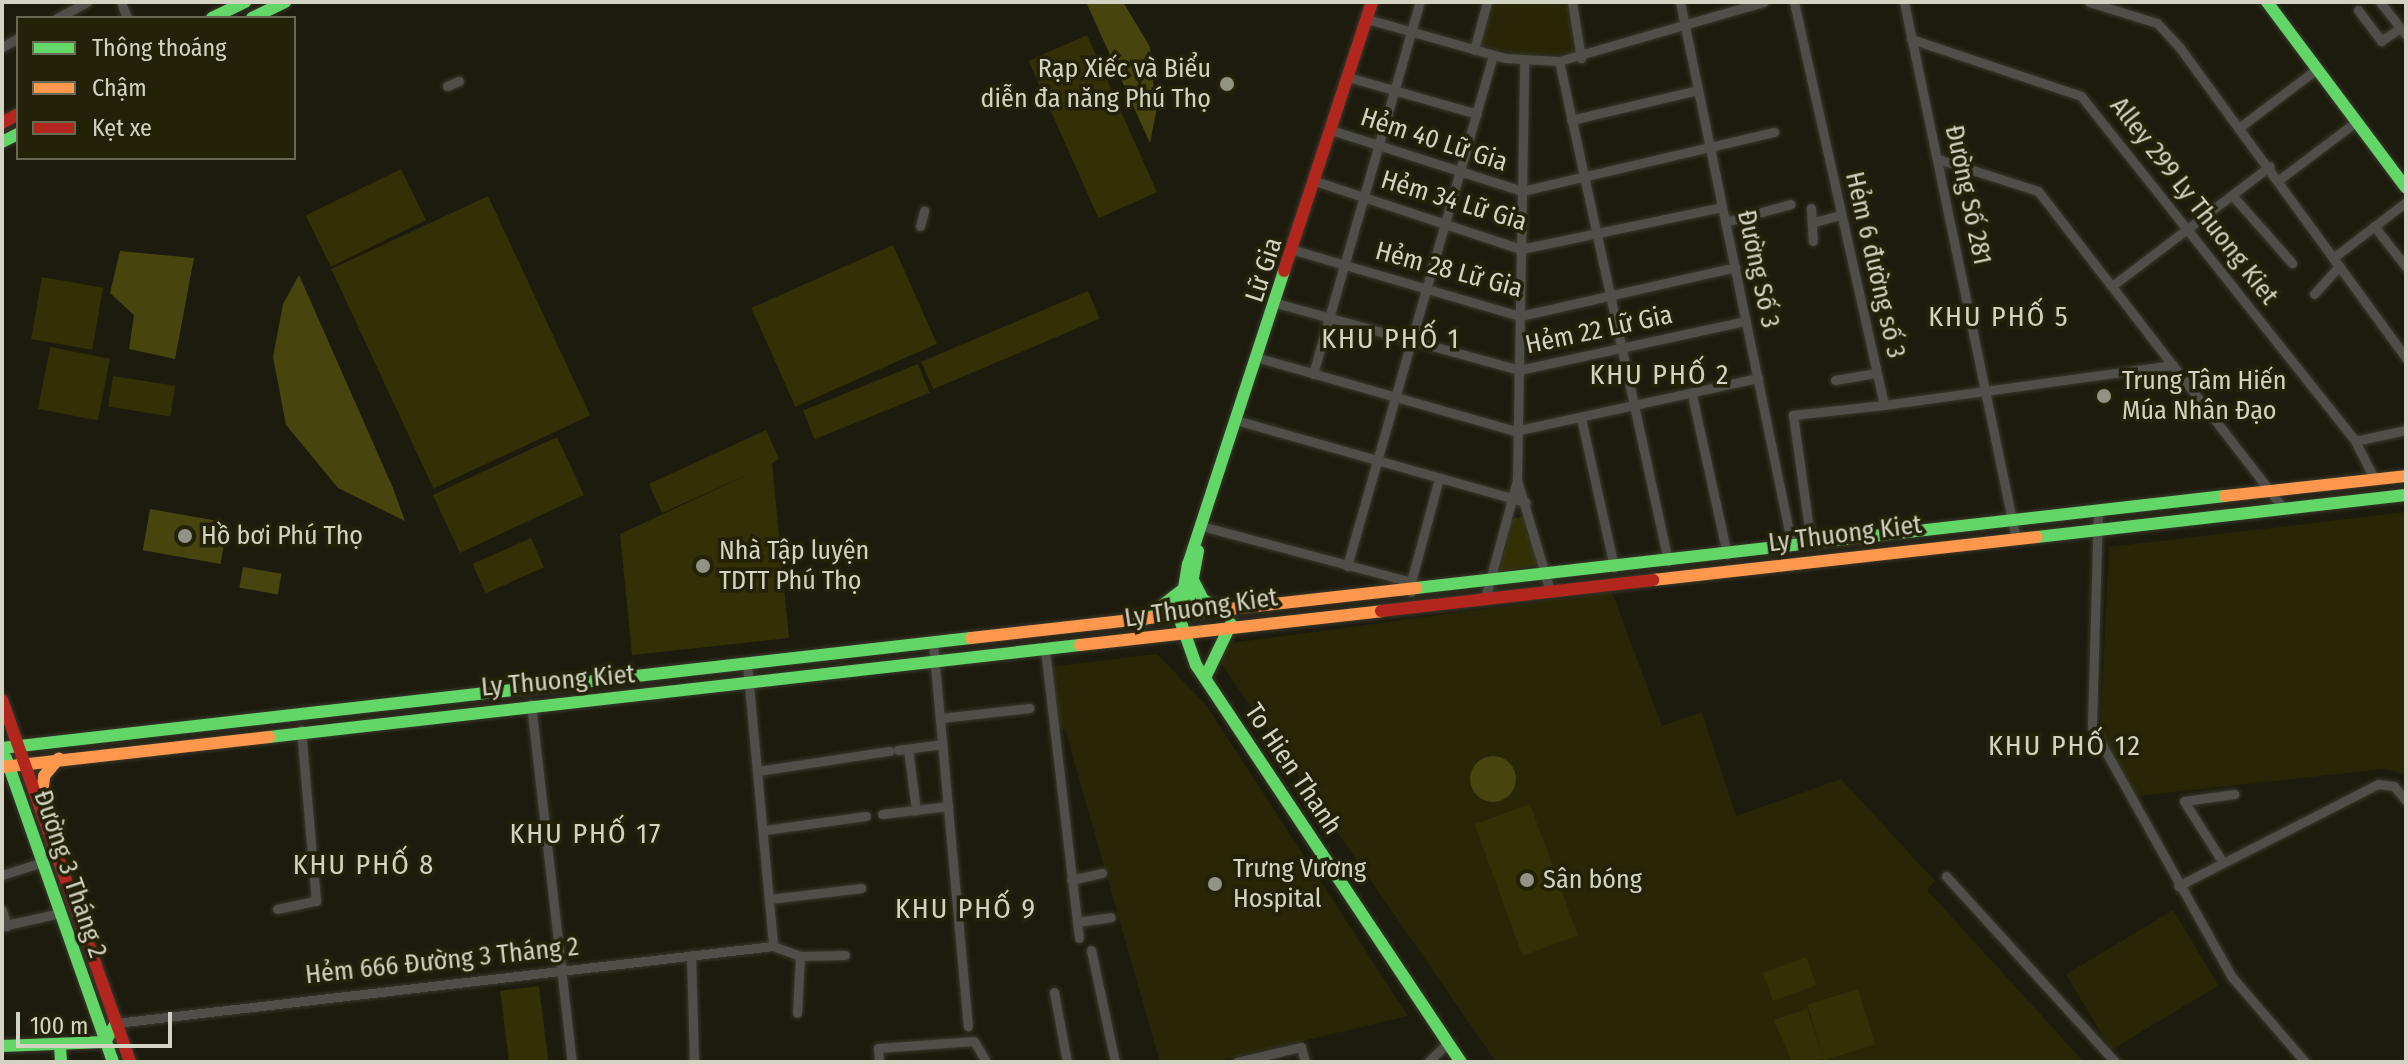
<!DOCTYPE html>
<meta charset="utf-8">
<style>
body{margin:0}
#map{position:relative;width:2408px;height:1064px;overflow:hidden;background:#1d1b0d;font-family:"Fira Sans Condensed",sans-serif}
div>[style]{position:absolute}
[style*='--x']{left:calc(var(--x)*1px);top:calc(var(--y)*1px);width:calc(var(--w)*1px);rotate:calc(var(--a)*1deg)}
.built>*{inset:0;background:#282606;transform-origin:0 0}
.green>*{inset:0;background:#333006;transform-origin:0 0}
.water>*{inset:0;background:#47440d;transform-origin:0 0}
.round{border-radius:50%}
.roads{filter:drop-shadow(0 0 2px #38382c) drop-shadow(0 0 2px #38382c)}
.street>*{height:9px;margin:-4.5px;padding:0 4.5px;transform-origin:4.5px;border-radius:4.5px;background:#4f4e48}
.fast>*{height:12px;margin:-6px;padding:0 6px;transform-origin:6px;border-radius:6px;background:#63d668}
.slow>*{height:12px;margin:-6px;padding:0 6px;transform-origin:6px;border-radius:6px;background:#ff974d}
.jam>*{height:12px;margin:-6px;padding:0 6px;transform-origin:6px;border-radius:6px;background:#b3261e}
.dots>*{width:22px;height:22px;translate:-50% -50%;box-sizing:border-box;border:4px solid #232107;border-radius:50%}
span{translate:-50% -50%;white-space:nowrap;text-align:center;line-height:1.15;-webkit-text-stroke:7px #232107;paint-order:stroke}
.poi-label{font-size:26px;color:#d3d3c3}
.right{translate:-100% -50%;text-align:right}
.left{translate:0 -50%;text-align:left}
.street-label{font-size:26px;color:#d3d3c3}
.neighbourhood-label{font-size:28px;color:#d3d3c3;letter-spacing:2px}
.frame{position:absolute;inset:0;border:4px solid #d3d3c3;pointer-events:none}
.legend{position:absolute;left:16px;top:16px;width:280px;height:144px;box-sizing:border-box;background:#232107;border:2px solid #696852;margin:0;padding:10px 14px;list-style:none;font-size:24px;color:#d3d3c3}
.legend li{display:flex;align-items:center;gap:16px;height:40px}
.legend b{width:40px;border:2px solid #696852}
.scale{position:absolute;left:16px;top:1012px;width:156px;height:36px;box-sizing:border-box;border:4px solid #d3d3c3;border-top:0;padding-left:10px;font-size:24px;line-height:28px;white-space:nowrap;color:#d3d3c3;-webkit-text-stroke:6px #232107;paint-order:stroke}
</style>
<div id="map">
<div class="built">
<i style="clip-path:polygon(1493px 2px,1567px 2px,1574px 53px,1524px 55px,1481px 46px)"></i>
<i style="clip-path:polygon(2406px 512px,2406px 774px,2384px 769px,2136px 796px,2100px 730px,2109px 547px)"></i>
<i style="clip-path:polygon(1612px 592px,1662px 726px,1702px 712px,1736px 816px,1841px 779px,1935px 881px,1927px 890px,2084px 1062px,1496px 1062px,1218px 659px,1224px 644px)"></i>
<i style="clip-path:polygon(1157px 654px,1206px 705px,1408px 1016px,1214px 1062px,1160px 1062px,1065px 729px,1059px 729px,1050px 667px)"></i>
<i style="left:2173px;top:910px;width:88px;height:125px;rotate:59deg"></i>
</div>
<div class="green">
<i style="left:1087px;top:35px;width:172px;height:64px;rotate:66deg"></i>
<i style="left:401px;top:169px;width:57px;height:106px;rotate:64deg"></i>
<i style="left:488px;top:196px;width:242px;height:173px;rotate:65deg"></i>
<i style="left:893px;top:245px;width:108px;height:155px;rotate:66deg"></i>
<i style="left:42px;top:277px;width:62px;height:63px;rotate:10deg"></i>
<i style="left:1088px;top:291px;width:30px;height:181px;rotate:67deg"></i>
<i style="left:50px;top:347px;width:61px;height:63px;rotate:11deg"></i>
<i style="left:918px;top:364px;width:31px;height:124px;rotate:68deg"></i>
<i style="left:113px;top:376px;width:63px;height:31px;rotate:9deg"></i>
<i style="clip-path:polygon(766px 430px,779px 459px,772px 463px,789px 638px,632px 655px,620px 534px,758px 470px,662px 513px,649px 484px)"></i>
<i style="left:557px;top:437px;width:64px;height:137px;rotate:65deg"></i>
<i style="clip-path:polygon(1525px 516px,1539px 565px,1499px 572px,1512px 519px)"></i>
<i style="left:531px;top:538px;width:32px;height:64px;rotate:66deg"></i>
<i style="left:1530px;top:804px;width:140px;height:59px;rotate:70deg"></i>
<i style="left:1806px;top:957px;width:30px;height:46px;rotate:70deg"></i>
<i style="left:539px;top:986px;width:77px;height:39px;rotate:83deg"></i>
<i style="left:1858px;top:989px;width:58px;height:53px;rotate:73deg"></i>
<i style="clip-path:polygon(1807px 1009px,1824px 1059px,1792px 1062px,1774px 1020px)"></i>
</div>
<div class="water">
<i style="clip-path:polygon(1086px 2px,1123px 2px,1150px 47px,1156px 112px,1150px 143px)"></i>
<i style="clip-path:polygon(120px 251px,194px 258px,175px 359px,129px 349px,134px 315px,110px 293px)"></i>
<i style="clip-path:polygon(299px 275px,393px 488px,405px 521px,338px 488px,286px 425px,273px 357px,283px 304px)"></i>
<i style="left:150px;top:509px;width:79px;height:42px;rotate:10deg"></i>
<i style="left:243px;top:567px;width:39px;height:21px;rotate:10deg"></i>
<i class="round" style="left:1470px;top:756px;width:46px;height:46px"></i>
</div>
<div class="roads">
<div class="street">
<i style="--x:121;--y:2;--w:17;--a:69"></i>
<i style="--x:1572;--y:2;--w:57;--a:80.9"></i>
<i style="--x:1680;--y:2;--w:555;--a:78.37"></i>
<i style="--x:1794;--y:2;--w:413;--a:77.4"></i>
<i style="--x:1884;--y:405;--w:92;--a:173.7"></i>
<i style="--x:1793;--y:415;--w:129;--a:82"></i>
<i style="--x:1904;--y:2;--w:549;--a:78.22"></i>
<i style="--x:2089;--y:2;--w:71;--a:17.2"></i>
<i style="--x:2157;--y:23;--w:34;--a:47"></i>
<i style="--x:2180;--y:48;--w:384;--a:53.9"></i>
<i style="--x:2380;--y:2;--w:42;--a:51.8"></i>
<i style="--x:2358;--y:10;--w:39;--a:53"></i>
<i style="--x:2381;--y:41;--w:23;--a:-34"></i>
<i style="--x:57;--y:18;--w:34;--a:-28"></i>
<i style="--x:1367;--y:19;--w:143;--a:15.8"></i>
<i style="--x:1505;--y:58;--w:54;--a:3.2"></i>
<i style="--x:1559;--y:61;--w:213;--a:-16.1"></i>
<i style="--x:1911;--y:39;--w:179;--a:18.5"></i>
<i style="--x:2081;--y:96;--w:441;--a:51.5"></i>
<i style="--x:2355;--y:441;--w:44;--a:62.9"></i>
<i style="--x:2;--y:47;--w:18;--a:-29"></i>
<i style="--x:1474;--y:50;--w:50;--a:-74.8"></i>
<i style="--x:1559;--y:61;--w:512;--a:77.7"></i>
<i style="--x:1348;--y:77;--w:134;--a:16"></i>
<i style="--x:447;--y:86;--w:13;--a:-23"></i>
<i style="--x:1571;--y:120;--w:130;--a:-13.3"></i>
<i style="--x:2240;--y:127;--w:98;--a:-37.1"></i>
<i style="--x:1331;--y:130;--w:201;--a:17.7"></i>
<i style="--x:1522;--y:191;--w:259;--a:-13.2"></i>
<i style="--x:1938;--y:159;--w:105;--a:17.7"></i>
<i style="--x:2038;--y:191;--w:401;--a:52.3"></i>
<i style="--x:2280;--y:179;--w:96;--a:-37"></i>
<i style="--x:1315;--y:181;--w:217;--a:18.3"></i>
<i style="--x:1521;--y:249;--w:205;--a:-11.8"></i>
<i style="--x:2232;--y:195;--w:91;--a:48.6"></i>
<i style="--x:1811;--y:208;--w:33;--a:87"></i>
<i style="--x:1725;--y:222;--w:68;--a:-15.3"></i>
<i style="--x:1814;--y:222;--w:28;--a:-15"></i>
<i style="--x:920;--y:226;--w:16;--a:-75"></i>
<i style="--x:2374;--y:226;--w:52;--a:52"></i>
<i style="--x:1294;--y:250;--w:235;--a:16.3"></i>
<i style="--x:1520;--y:316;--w:221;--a:-12.8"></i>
<i style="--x:2333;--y:258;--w:92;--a:-37.5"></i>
<i style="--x:2112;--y:286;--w:198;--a:-37.2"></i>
<i style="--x:2314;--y:294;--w:38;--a:-48"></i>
<i style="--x:1276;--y:303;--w:252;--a:15.4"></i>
<i style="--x:1519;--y:370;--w:232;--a:-12.2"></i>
<i style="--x:1259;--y:358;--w:266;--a:15.9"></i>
<i style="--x:1515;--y:431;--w:249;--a:-12.3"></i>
<i style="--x:1313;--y:374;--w:387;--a:-74"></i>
<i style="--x:1835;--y:380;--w:42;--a:-9.7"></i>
<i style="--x:1692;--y:395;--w:163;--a:77.6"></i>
<i style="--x:1884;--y:405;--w:292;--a:-7.9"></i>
<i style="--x:1581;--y:418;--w:153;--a:77.5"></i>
<i style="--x:1239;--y:421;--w:298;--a:15.8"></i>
<i style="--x:2355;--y:441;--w:52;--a:-12.2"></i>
<i style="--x:1517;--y:480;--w:116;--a:73.4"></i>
<i style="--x:2098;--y:510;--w:217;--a:91.6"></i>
<i style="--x:2092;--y:727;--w:287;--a:60.8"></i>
<i style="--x:2232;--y:977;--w:112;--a:49.3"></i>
<i style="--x:1205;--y:527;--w:213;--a:14.9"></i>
<i style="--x:1411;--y:582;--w:10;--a:90"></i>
<i style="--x:1347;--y:566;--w:531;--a:-74.05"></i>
<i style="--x:1411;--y:582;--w:108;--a:-74.9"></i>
<i style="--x:1485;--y:599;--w:123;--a:-74.9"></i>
<i style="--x:1517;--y:480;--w:419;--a:-89"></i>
<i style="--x:933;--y:643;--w:385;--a:84.8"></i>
<i style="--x:1045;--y:649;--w:291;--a:83.3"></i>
<i style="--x:747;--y:664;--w:283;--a:84.7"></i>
<i style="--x:773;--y:946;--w:29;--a:20"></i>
<i style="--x:800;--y:956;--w:57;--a:93"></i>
<i style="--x:531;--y:704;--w:360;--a:83.5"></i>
<i style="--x:941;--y:718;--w:89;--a:-6.5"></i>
<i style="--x:908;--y:749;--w:62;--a:82.5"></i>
<i style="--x:898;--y:750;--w:45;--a:-7.6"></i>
<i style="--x:758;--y:771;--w:133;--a:-8.7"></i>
<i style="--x:882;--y:814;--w:67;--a:-6.8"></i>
<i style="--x:765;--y:830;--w:102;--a:-7.9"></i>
<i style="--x:2220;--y:858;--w:67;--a:-122.3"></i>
<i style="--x:2184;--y:801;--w:51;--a:-7.8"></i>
<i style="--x:2;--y:875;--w:43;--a:-17.6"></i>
<i style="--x:1946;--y:876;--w:251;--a:47.7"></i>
<i style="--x:1071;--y:880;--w:32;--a:-13"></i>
<i style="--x:2178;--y:886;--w:225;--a:-27"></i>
<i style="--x:2378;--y:784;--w:16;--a:7"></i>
<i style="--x:2394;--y:786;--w:19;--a:51"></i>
<i style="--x:770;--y:899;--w:92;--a:-6.9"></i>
<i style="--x:277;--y:909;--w:40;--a:-12"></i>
<i style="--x:316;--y:901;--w:172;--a:-95"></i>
<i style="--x:2;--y:910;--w:17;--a:73"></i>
<i style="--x:1077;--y:922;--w:34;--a:-8"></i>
<i style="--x:2;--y:926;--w:59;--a:-12.6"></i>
<i style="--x:1091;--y:950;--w:115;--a:77.9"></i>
<i style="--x:691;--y:955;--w:107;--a:88.4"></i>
<i style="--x:800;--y:956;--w:45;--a:-1.3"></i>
<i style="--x:1054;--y:992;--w:71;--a:79.5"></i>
<i style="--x:116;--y:1023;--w:661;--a:-6.68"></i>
<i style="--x:879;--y:1062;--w:14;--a:-94"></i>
<i style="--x:878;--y:1048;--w:96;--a:-4.2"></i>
<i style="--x:974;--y:1041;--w:24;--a:60"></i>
<i style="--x:1237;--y:1062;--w:66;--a:-13.2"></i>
<i style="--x:1301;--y:1047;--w:16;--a:75"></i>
<i style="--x:1428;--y:1062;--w:28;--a:-44"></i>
</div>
<div class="fast">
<i style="--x:2267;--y:2;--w:232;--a:53.2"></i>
<i style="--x:212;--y:18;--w:37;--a:-26"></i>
<i style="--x:252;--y:18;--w:37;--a:-26"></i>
<i style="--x:2;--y:142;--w:18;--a:-27"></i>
<i style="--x:1284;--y:271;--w:308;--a:108.1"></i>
<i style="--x:1188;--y:564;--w:54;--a:99.6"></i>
<i style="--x:1179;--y:617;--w:51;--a:70.5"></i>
<i style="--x:1196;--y:665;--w:477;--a:56.3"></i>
<i style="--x:2037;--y:537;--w:371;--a:-6.5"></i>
<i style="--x:1194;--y:582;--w:20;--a:63"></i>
<i style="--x:1203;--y:600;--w:28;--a:23"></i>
<i style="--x:1416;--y:588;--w:814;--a:-6.49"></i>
<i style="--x:1181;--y:604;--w:9;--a:-32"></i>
<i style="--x:1189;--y:599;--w:49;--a:-79.4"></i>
<i style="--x:1142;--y:621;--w:49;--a:-37.6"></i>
<i style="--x:1205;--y:678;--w:60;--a:-64.3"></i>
<i style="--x:269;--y:737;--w:816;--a:-6.47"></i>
<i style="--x:2;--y:748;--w:975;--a:-6.48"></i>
<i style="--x:6;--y:758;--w:322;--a:70.6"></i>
<i style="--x:60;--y:1044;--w:18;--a:87"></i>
<i style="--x:2;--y:1046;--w:103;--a:-2.2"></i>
<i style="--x:105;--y:1042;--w:22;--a:-60"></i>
</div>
<div class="slow">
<i style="--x:2225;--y:496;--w:182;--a:-6.3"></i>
<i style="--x:1653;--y:580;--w:386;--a:-6.4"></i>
<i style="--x:971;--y:638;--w:448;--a:-6.4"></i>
<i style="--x:1080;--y:645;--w:303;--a:-6.4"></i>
<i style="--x:2;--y:767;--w:269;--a:-6.4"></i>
<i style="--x:41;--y:802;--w:26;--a:-83"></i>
<i style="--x:44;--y:776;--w:23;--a:-50"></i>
</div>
<div class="jam">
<i style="--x:2;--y:123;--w:18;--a:-29"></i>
<i style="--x:1284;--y:271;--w:283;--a:-71.9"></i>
<i style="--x:1381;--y:611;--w:274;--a:-6.5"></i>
<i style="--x:2;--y:700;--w:384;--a:70.5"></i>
</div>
</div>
<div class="dots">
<i style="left:1227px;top:84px;background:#939383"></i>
<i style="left:2104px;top:396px;background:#939383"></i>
<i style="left:185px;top:536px;background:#939383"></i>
<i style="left:703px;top:566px;background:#939383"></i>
<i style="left:1527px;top:880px;background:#939383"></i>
<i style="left:1215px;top:884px;background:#939383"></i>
</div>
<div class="poi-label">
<span class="right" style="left:1211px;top:84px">Rạp Xiếc và Biểu<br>diễn đa năng Phú Thọ</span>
<span class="left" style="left:2122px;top:396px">Trung Tâm Hiến<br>Múa Nhân Đạo</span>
<span class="left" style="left:201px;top:536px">Hồ bơi Phú Thọ</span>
<span class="left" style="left:719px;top:566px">Nhà Tập luyện<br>TDTT Phú Thọ</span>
<span class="left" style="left:1233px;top:884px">Trưng Vương<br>Hospital</span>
<span class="left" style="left:1543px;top:880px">Sân bóng</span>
</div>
<div class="street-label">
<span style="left:1434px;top:140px;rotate:18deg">Hẻm 40 Lữ Gia</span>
<span style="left:1968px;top:195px;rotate:78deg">Đường Số 281</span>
<span style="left:1454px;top:201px;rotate:17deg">Hẻm 34 Lữ Gia</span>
<span style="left:2194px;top:201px;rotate:52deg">Alley 299 Ly Thuong Kiet</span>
<span style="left:1875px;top:265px;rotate:77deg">Hẻm 6 đường số 3</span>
<span style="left:1758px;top:269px;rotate:78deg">Đường Số 3</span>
<span style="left:1264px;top:270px;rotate:-72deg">Lữ Gia</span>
<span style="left:1449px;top:270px;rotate:15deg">Hẻm 28 Lữ Gia</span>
<span style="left:1599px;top:330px;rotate:-12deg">Hẻm 22 Lữ Gia</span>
<span style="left:1845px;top:534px;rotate:-7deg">Ly Thuong Kiet</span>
<span style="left:1201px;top:608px;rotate:-8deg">Ly Thuong Kiet</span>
<span style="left:558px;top:681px;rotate:-5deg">Ly Thuong Kiet</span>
<span style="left:1293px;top:769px;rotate:56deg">To Hien Thanh</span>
<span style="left:70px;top:874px;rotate:71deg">Đường 3 Tháng 2</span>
<span style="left:442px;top:961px;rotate:-6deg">Hẻm 666 Đường 3 Tháng 2</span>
</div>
<div class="neighbourhood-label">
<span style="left:1999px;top:317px">KHU PHỐ 5</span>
<span style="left:1391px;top:339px">KHU PHỐ 1</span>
<span style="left:1660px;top:375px">KHU PHỐ 2</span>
<span style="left:2065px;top:746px">KHU PHỐ 12</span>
<span style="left:586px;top:834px">KHU PHỐ 17</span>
<span style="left:364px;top:865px">KHU PHỐ 8</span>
<span style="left:966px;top:909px">KHU PHỐ 9</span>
</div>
<div class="frame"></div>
<ul class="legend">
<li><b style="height:10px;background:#63d668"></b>Thông thoáng</li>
<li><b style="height:10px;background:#ff974d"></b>Chậm</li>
<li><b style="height:10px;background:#b3261e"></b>Kẹt xe</li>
</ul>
<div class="scale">100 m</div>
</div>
